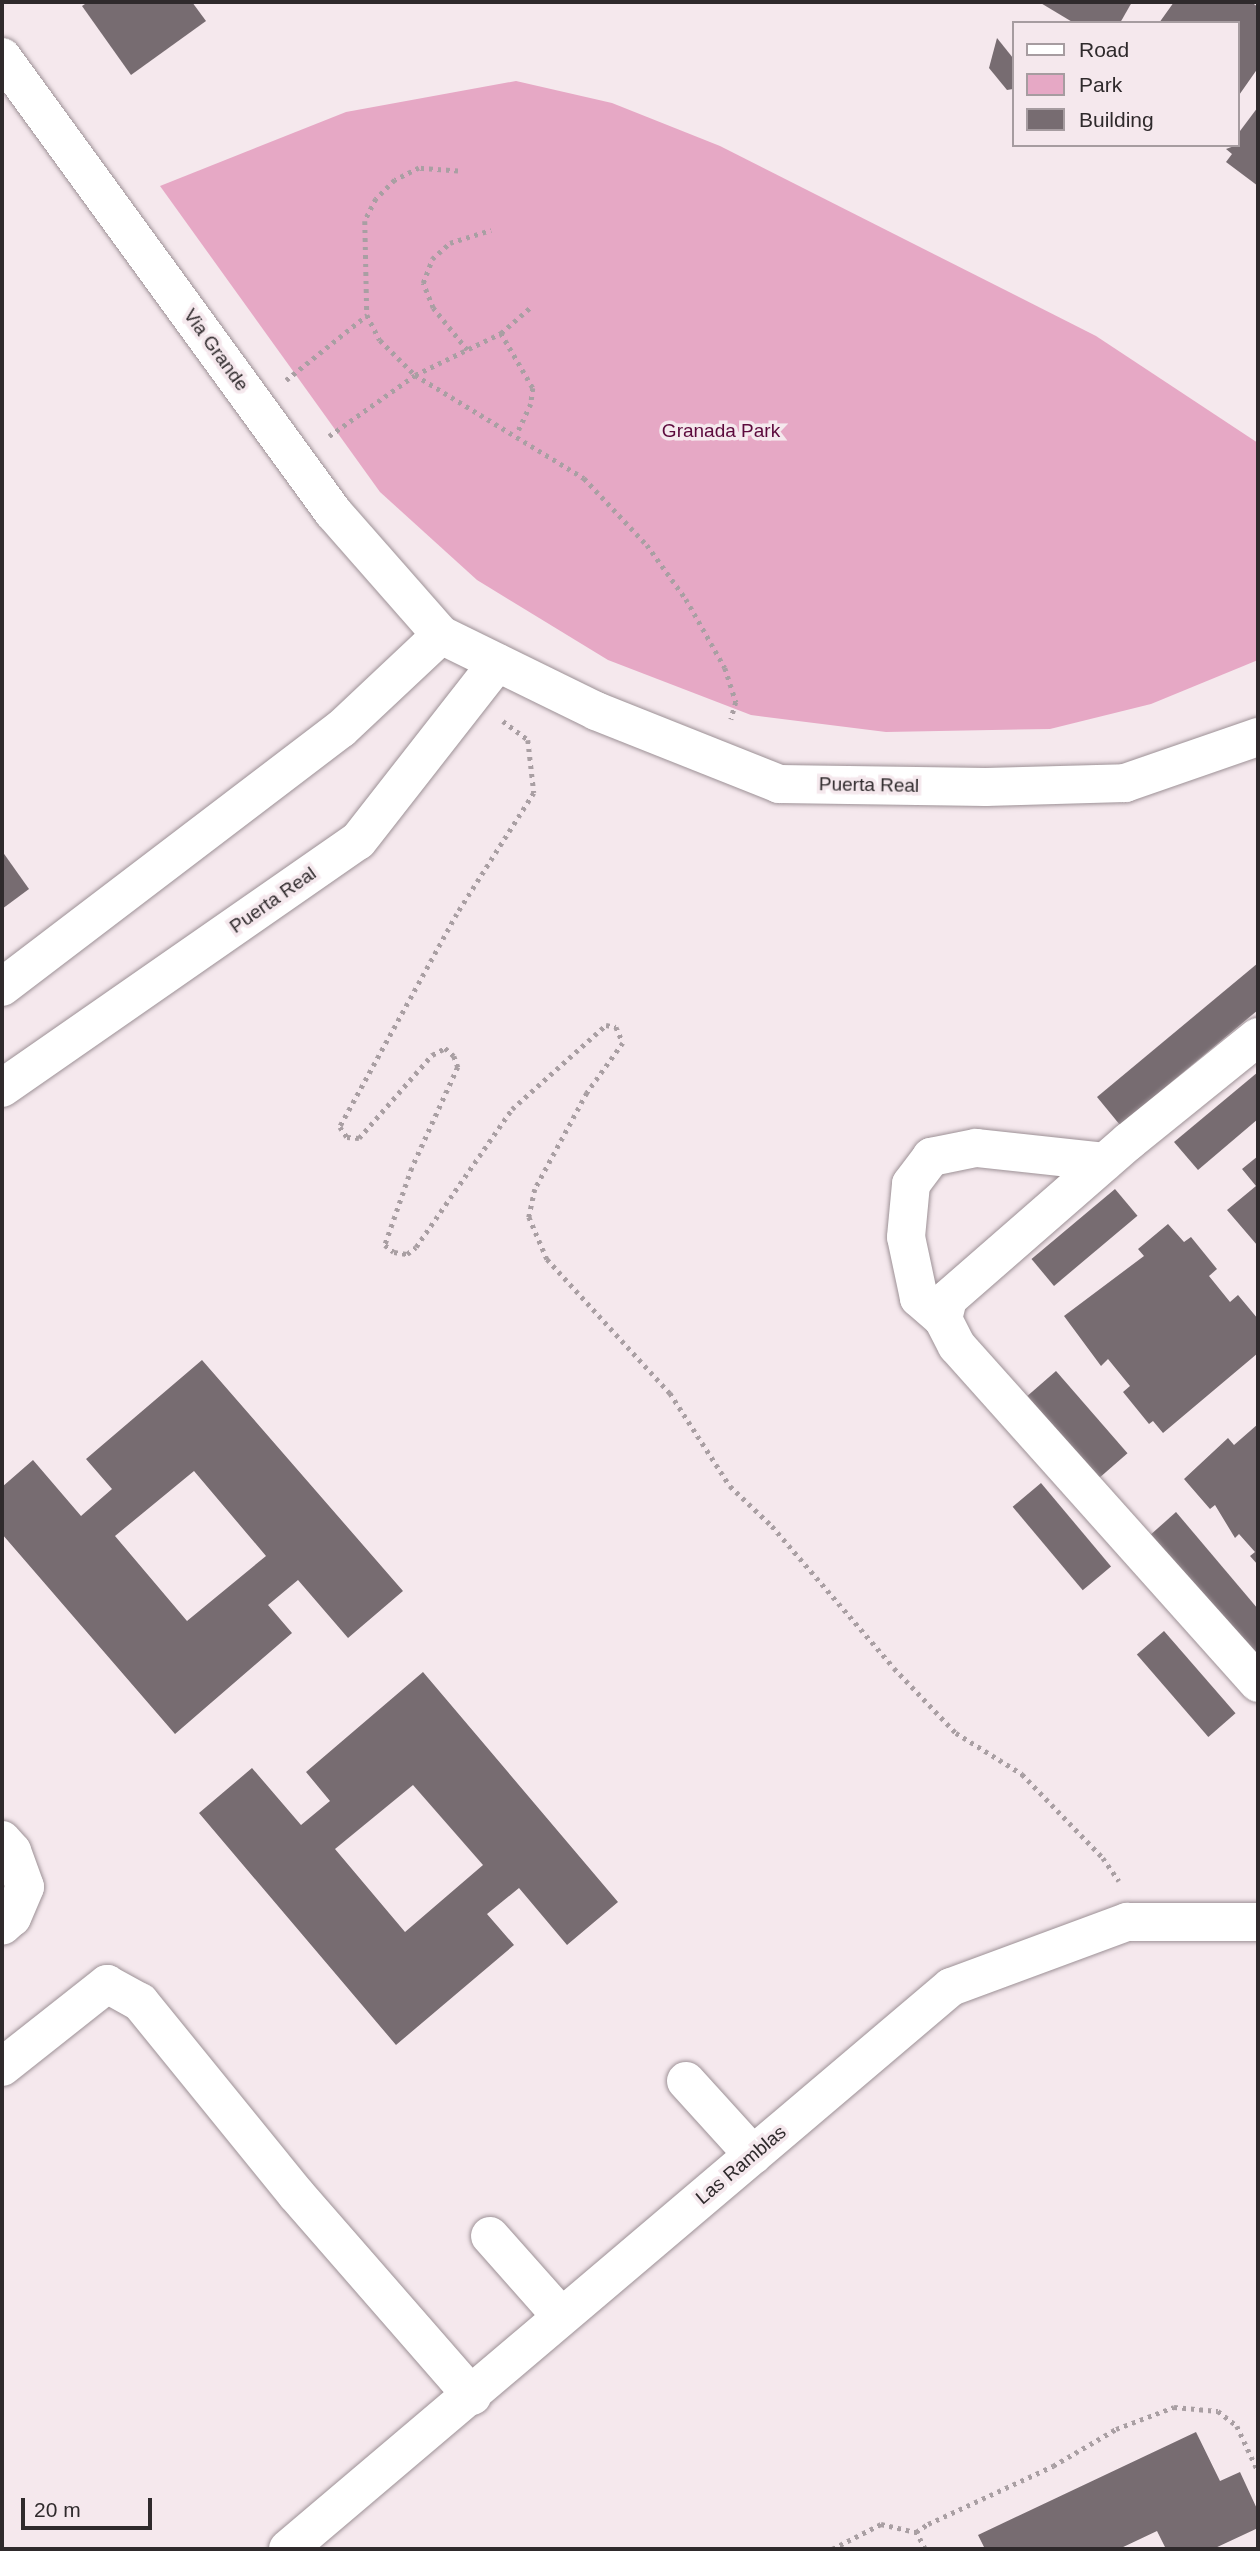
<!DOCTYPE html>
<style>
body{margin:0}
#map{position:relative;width:1260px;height:2551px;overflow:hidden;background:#f5e8ed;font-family:Helvetica,sans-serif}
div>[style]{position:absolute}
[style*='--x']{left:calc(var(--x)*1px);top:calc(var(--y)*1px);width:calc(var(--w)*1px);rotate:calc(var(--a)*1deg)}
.green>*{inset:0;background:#e6a8c5}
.building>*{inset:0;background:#776c71;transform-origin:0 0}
.path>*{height:4.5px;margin-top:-2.25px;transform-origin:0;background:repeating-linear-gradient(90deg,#a99fa3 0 3.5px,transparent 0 8.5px)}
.roads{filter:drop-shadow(0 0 2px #9d9196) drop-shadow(0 0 2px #9d9196)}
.minor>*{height:38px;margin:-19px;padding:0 19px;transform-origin:19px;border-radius:19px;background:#fff}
span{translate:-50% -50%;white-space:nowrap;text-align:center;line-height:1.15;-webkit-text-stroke:7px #f5e8ed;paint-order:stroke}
.street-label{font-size:19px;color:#2f2a2c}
.park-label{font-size:19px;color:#5c093c}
.frame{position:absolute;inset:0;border:4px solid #2f2a2c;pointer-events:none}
.legend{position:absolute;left:1012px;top:21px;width:228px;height:126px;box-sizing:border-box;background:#f5e8ed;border:2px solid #a69ca0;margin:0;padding:9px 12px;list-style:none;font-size:21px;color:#2f2a2c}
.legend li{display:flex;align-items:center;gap:14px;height:35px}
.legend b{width:35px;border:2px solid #a69ca0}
.scale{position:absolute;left:21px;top:2498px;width:131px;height:32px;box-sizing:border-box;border:4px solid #2f2a2c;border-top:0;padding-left:9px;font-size:21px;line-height:24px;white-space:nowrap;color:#2f2a2c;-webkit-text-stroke:5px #f5e8ed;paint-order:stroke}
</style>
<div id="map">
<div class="green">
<i style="clip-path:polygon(516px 81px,612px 103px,720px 146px,1096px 336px,1258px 443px,1258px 660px,1151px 704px,1050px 729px,886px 732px,751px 715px,608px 660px,477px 580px,380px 492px,160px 186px,346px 112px)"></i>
</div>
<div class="building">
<i style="clip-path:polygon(88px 2px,192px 2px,206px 21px,131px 75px,82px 6px)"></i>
<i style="clip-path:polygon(1039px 2px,1132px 2px,1120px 23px,1074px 23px)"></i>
<i style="clip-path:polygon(1174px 2px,1251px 2px,1258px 7px,1258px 68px,1237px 98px,1237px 23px,1159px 23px)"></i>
<i style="clip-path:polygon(997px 38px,1013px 58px,1013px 89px,1007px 90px,989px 68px)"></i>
<i style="clip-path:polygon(1258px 107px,1258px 186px,1226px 162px,1232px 154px,1226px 149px,1237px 145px,1237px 135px)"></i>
<i style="clip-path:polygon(2px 851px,29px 889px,2px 909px)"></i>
<i style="clip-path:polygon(1258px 963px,1258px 1010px,1120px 1125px,1097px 1097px)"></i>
<i style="clip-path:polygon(1258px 1072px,1258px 1119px,1198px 1170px,1174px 1142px)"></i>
<i style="clip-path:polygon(1258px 1156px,1258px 1243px,1257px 1245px,1227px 1210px,1256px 1186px,1242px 1169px)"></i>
<i style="left:1115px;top:1189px;width:35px;height:109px;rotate:50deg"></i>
<i style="clip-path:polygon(1168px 1224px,1184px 1242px,1191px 1237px,1217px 1269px,1209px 1276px,1230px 1302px,1238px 1295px,1258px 1319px,1258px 1353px,1163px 1433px,1153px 1421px,1149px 1424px,1123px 1392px,1130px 1386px,1108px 1359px,1101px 1366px,1064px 1316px,1144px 1256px,1138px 1249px)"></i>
<i style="clip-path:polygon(evenodd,202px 1360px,403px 1591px,348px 1638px,298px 1580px,268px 1605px,292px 1633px,175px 1734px,2px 1534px,2px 1487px,33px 1460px,81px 1516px,112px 1489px,86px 1459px,202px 1360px,194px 1471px,266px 1556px,187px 1621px,115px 1536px,194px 1471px)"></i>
<i style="left:1056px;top:1371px;width:109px;height:38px;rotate:49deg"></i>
<i style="clip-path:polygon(1258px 1424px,1258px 1565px,1250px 1556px,1255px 1552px,1239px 1534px,1235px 1538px,1215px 1505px,1210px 1509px,1184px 1479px,1228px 1438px,1234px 1445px)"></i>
<i style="left:1041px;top:1483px;width:109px;height:37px;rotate:50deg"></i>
<i style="clip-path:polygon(1176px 1512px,1258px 1609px,1258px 1666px,1148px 1537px)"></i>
<i style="left:1164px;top:1631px;width:109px;height:36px;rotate:49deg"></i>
<i style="clip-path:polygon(evenodd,423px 1672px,618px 1902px,567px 1945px,519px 1888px,487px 1914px,514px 1945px,396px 2045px,199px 1813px,252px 1768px,301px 1825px,330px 1801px,306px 1772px,423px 1672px,413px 1785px,483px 1865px,405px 1932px,335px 1849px,413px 1785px)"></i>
<i style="clip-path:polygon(1196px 2432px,1220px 2481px,1240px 2472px,1258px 2511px,1258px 2528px,1213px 2549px,1166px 2549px,1157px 2531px,1119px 2549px,985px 2549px,978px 2535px)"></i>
</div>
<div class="path">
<i style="--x:458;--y:171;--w:39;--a:-176"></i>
<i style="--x:419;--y:168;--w:27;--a:153"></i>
<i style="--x:395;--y:180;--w:27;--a:135"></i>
<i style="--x:376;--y:199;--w:25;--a:117"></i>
<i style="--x:365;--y:221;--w:94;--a:88.8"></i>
<i style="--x:367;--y:315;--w:28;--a:63"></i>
<i style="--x:380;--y:340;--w:49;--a:45"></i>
<i style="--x:415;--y:375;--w:198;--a:31.4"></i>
<i style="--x:584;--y:478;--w:92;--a:46.8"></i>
<i style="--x:647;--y:545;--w:67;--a:54.2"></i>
<i style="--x:686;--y:599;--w:79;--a:60.5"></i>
<i style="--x:725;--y:668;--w:36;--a:72"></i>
<i style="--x:736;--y:702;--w:18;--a:106"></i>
<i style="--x:501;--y:333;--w:64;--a:59.8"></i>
<i style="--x:533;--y:388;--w:16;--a:97"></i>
<i style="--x:531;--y:404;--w:33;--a:115"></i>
<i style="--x:467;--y:350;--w:54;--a:-129"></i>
<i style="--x:433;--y:308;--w:27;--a:-112"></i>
<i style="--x:423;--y:283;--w:26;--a:-69"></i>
<i style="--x:432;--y:259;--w:24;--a:-42"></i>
<i style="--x:450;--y:243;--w:43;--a:-17.6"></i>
<i style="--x:286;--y:380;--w:104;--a:-38.7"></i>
<i style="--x:329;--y:436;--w:105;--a:-35.3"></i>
<i style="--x:415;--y:375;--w:96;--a:-26"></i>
<i style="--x:501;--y:333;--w:40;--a:-41"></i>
<i style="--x:503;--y:721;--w:31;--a:37"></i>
<i style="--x:528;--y:740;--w:53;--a:83.5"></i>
<i style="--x:534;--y:793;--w:143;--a:122.5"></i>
<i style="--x:457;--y:914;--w:243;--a:118.8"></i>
<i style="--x:340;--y:1127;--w:12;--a:55"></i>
<i style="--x:347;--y:1137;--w:12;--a:5"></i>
<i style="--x:359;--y:1138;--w:111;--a:-48.7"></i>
<i style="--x:432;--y:1055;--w:15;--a:-28"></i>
<i style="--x:445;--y:1048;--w:12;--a:42"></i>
<i style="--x:454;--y:1056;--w:12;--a:70"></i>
<i style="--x:458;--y:1067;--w:111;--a:114.5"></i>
<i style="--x:412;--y:1168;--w:82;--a:109.3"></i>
<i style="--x:385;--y:1245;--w:11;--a:38"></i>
<i style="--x:394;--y:1252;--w:13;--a:9"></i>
<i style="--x:407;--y:1254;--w:11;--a:-38"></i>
<i style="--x:416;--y:1247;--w:168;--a:-55.2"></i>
<i style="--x:512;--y:1109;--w:126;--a:-41.8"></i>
<i style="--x:606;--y:1025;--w:10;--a:11"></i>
<i style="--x:616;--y:1027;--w:17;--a:66"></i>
<i style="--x:623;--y:1043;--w:62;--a:125.8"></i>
<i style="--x:587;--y:1093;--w:109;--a:118.4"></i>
<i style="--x:535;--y:1189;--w:29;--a:102"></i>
<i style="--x:529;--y:1217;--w:46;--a:66.8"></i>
<i style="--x:547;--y:1259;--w:182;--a:47.5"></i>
<i style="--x:670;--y:1393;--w:111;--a:57.2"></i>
<i style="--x:730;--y:1486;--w:58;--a:43.6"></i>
<i style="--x:772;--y:1526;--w:187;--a:49.3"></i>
<i style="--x:894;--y:1668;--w:90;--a:46.4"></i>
<i style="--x:956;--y:1733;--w:78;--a:31.8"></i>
<i style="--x:1022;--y:1774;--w:117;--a:46"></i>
<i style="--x:1103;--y:1858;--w:28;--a:55"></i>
<i style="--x:832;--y:2549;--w:55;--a:-27"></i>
<i style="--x:881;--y:2524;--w:36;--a:13"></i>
<i style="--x:925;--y:2549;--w:19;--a:-118"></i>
<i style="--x:916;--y:2532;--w:14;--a:-34"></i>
<i style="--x:928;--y:2524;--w:138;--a:-24.9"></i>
<i style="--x:1053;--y:2466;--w:73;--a:-30.4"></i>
<i style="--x:1116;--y:2429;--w:62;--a:-20.8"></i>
<i style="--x:1174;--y:2407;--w:44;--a:5.2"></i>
<i style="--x:1218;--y:2411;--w:24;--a:38"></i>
<i style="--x:1237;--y:2426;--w:50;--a:65"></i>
</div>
<div class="roads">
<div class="minor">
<i style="--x:2;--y:57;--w:563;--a:53.97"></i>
<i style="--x:333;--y:512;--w:164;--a:48.7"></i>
<i style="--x:441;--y:635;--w:173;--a:26.1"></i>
<i style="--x:596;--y:711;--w:197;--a:21.7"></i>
<i style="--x:779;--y:784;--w:207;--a:0.8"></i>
<i style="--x:986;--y:787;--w:139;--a:-1.6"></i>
<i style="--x:1125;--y:783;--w:141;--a:-19.1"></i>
<i style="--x:2;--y:987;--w:426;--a:-37.3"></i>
<i style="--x:341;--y:729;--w:137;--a:-43.2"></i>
<i style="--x:1258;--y:1037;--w:166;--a:141.1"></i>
<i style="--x:1129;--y:1141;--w:240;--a:138.9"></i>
<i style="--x:948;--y:1299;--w:21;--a:104"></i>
<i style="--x:943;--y:1319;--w:30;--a:63"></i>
<i style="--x:957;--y:1346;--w:452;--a:48.2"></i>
<i style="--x:2;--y:1088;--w:433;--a:-34.8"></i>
<i style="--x:358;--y:841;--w:226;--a:-52"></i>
<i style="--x:943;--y:1319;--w:32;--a:-139"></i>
<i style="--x:919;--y:1298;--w:62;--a:-102"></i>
<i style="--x:906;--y:1237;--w:53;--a:-84.6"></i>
<i style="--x:911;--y:1184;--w:34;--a:-53"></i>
<i style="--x:931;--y:1157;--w:46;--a:-11.3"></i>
<i style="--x:976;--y:1148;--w:129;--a:6.2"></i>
<i style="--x:2;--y:1840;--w:15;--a:48"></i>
<i style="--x:12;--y:1851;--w:38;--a:70"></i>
<i style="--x:25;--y:1887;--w:33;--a:113"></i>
<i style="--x:12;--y:1917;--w:13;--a:138"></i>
<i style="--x:2;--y:2067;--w:134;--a:-38.3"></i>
<i style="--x:107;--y:1984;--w:38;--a:29"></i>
<i style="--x:140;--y:2002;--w:247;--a:50.9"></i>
<i style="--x:296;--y:2194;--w:268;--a:48.9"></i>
<i style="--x:686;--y:2081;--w:100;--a:47.8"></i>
<i style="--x:490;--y:2236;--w:107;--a:48.4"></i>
<i style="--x:288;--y:2549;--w:869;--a:-40.29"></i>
<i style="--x:951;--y:1987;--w:188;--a:-20.3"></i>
<i style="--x:1127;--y:1922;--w:131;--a:0"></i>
</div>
</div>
<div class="street-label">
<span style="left:216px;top:350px;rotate:54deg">Via Grande</span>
<span style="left:869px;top:785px;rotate:1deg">Puerta Real</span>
<span style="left:273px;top:900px;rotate:-35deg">Puerta Real</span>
<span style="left:741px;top:2165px;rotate:-40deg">Las Ramblas</span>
</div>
<div class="park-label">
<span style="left:721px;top:431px">Granada Park</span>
</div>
<div class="frame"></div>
<ul class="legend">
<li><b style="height:9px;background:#fff"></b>Road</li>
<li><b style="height:19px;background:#e6a8c5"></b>Park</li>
<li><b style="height:19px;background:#776c71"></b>Building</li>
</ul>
<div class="scale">20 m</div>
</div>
